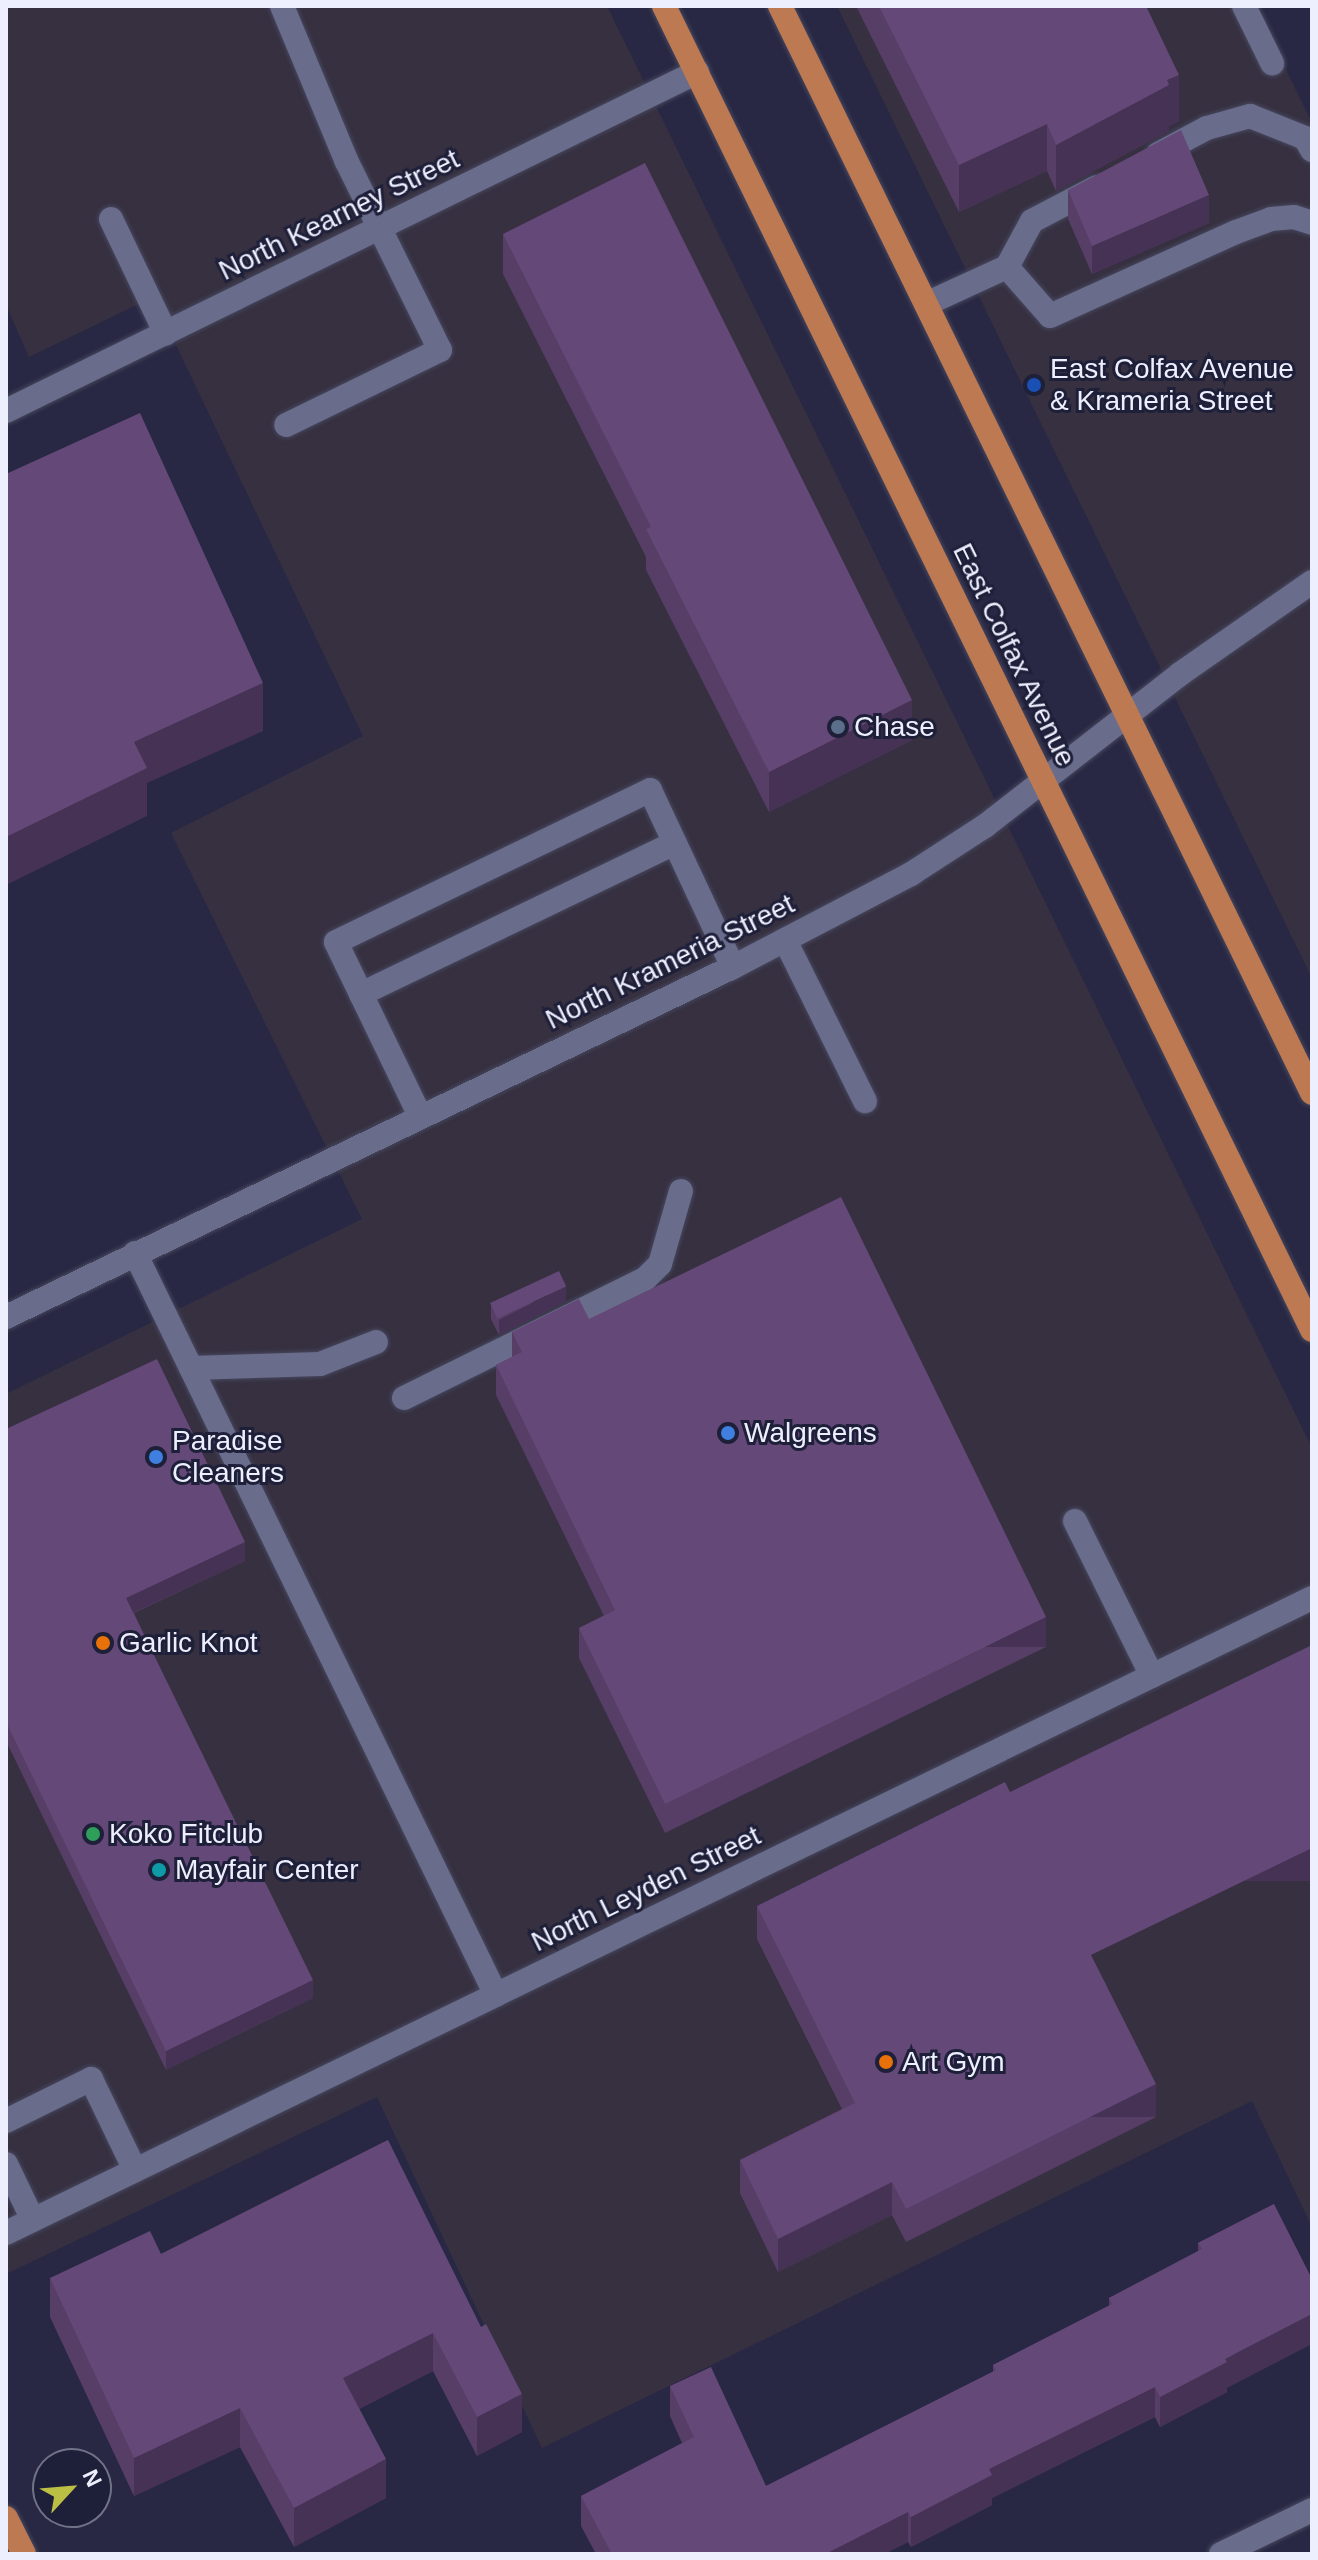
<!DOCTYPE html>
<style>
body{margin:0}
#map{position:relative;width:1318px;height:2560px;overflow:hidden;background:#282844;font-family:Arial,sans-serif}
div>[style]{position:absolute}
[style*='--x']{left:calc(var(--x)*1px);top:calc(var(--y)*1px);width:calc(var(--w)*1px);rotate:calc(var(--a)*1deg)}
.commercial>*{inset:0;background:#363040}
.roads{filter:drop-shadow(0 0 2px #46465d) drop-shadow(0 0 2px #46465d)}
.minor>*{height:24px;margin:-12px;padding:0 12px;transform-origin:12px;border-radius:12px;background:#6a6c8c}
.major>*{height:24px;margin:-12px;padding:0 12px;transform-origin:12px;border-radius:12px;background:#bd7952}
.wall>*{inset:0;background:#563e67}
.shaded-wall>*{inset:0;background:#463254;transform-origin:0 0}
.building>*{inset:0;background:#644878;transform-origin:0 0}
.dots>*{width:22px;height:22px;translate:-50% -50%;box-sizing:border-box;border:4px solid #1e1f39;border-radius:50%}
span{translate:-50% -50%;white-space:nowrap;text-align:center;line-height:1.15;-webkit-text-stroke:6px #1e1f39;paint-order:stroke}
.street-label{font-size:28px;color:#eeeffe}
.poi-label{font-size:28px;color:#eeeffe}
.left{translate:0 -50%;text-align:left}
.frame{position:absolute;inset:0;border:8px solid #eeeffe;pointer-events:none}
.north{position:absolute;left:32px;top:2448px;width:80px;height:80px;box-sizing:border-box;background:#1e1f39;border:2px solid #717288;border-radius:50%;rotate:64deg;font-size:22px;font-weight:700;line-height:32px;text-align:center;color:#eeeffe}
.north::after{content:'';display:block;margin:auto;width:28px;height:36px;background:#bbc045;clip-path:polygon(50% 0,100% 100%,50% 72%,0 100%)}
</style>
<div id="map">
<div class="commercial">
<i style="clip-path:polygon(6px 6px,607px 6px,1312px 1448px,1312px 2227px,1252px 2101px,542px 2448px,377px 2097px,6px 2274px,6px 1394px,362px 1219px,171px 833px,363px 736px,153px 297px,29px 357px,6px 305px)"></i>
<i style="clip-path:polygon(837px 6px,1255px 6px,1312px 123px,1312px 978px)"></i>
</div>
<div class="roads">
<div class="minor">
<i style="--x:282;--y:6;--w:167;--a:67.4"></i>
<i style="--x:346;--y:160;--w:212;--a:63.7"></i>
<i style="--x:440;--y:350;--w:171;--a:154"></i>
<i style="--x:1244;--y:6;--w:64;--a:63.8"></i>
<i style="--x:1158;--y:154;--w:55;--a:-28"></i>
<i style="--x:1207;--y:128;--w:45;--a:-15.6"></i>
<i style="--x:1250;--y:116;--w:59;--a:21.8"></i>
<i style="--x:1305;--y:138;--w:14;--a:60"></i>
<i style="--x:111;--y:219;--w:127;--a:64.4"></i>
<i style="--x:1007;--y:267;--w:65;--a:48.7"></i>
<i style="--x:1050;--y:316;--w:204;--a:-24.3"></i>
<i style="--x:1236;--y:232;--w:37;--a:-20"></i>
<i style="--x:1271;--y:219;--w:23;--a:-5"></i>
<i style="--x:1294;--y:217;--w:19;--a:18"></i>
<i style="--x:926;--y:304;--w:89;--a:-24.6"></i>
<i style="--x:1007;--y:267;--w:52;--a:-61.5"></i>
<i style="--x:1032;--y:221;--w:73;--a:-27.6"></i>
<i style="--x:6;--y:411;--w:770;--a:-26.13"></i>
<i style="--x:785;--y:940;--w:180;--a:63.6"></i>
<i style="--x:361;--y:994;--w:348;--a:-25.7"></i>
<i style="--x:420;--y:1116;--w:193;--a:-115.8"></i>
<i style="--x:336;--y:942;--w:349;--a:-25.8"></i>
<i style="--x:650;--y:790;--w:195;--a:64.9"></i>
<i style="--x:135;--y:1253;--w:825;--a:64.06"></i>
<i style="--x:6;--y:1317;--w:807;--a:-25.71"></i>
<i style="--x:733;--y:967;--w:201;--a:-27.6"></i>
<i style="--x:911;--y:874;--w:88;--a:-33"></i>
<i style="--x:985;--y:826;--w:247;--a:-37.9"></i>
<i style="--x:1180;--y:674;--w:161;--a:-34.9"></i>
<i style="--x:191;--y:1368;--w:129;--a:-1.8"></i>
<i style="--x:320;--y:1364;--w:60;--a:-21.4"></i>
<i style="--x:404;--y:1398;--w:269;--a:-26.3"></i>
<i style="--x:645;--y:1279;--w:21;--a:-45"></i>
<i style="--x:660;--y:1264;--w:76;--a:-74"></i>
<i style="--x:1075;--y:1521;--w:173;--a:63.6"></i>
<i style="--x:6;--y:2121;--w:95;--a:-26.3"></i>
<i style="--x:91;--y:2079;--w:101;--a:64.2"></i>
<i style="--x:6;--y:2164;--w:62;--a:64.3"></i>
<i style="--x:6;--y:2233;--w:1452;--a:-25.93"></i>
<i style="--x:1221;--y:2554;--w:101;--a:-25.8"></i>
</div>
<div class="major">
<i style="--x:664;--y:6;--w:1474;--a:63.92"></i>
<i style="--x:780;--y:6;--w:1210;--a:63.92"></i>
<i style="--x:6;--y:2518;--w:40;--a:63.4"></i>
</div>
</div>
<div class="wall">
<i style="clip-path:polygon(856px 6px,1146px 6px,1179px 121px,1169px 126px,1169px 131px,1056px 191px,1047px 171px,959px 212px)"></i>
<i style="clip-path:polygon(1068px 190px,1209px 223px,1092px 274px,1068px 219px)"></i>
<i style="clip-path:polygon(503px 234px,912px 740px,769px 812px,646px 570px,646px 557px,503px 274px)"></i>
<i style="clip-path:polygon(566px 1301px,499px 1335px,491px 1319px,491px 1304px)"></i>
<i style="clip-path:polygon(589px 1319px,1046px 1647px,665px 1833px,579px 1658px,579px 1628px,604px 1616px,496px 1395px,496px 1365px,512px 1357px,512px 1332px)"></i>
<i style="clip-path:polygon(6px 1429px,245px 1561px,134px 1613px,313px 1998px,166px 2070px,6px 1741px)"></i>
<i style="clip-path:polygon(757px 1906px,1105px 1982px,1156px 2117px,906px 2242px,892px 2215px,778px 2272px,740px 2193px,740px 2160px,842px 2109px,757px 1939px)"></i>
<i style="clip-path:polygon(388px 2140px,522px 2432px,477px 2456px,433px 2371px,359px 2409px,386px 2498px,294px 2547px,240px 2447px,134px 2496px,50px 2317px,50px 2278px,161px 2254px)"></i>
<i style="clip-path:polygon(1274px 2204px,1227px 2388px,1227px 2392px,1160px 2427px,1155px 2417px,992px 2498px,992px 2505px,911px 2547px,908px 2542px,884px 2554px,596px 2554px,581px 2526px,581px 2496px,682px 2443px,670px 2416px,670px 2386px,766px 2486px,993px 2372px,993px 2365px,1109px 2306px,1109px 2298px,1198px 2251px,1198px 2243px)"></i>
</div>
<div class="shaded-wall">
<i style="clip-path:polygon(1179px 75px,1179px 121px,1169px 126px,1169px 131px,1056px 191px,1056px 145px,1167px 80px)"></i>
<i style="clip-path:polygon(1047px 124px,1047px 171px,959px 212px,959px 165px)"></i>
<i style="clip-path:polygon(1209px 195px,1209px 223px,1092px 274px,1092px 246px)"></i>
<i style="clip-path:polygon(263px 683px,263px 731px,147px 783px,147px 816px,6px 885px,6px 837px,134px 742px)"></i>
<i style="clip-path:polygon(912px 700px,912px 740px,769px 812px,769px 772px)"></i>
<i style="clip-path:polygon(566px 1286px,566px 1301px,499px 1335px,499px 1320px)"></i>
<i style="clip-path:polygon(245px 1542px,245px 1561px,126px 1616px,126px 1598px)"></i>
<i style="left:1046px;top:1617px;width:30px;height:424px;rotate:90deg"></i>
<i style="left:1312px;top:1848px;width:33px;height:246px;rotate:90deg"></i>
<i style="clip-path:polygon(313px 1980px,313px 1998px,166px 2070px,166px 2051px)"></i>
<i style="left:1156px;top:2084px;width:33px;height:280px;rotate:90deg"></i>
<i style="clip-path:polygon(892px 2182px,892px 2215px,778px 2272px,778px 2239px)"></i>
<i style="clip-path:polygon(1312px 2314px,1312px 2344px,1227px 2388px,1227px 2392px,1160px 2427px,1160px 2397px,1225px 2359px)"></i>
<i style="clip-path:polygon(433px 2333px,433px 2371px,343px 2417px,343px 2378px)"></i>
<i style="clip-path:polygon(1155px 2387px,1155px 2417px,992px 2498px,992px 2505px,911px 2547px,911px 2517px,989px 2469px)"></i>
<i style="clip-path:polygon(522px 2394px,522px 2432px,477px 2456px,477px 2417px)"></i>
<i style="clip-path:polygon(240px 2408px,240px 2447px,134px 2496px,134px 2458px)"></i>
<i style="clip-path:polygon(386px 2459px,386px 2498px,294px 2547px,294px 2508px)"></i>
<i style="clip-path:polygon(908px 2512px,908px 2542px,884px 2554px,825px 2554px)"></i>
</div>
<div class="building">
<i style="clip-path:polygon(879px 6px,1146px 6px,1179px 75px,1167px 80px,1169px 85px,1056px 145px,1047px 124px,959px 165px)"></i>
<i style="clip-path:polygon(1181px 130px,1209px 195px,1092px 246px,1068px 190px)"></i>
<i style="clip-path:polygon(645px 163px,912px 700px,769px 772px,646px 529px,651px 527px,503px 234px)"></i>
<i style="clip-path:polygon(140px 413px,263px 683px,134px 742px,147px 768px,6px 837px,6px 474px)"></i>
<i style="clip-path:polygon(841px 1197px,1046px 1617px,665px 1804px,579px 1628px,615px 1610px,496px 1365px,522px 1352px,512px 1332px,579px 1299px,589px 1319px)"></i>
<i style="left:559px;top:1271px;width:17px;height:76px;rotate:65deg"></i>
<i style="clip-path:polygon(157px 1359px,245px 1542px,126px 1598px,313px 1980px,166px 2051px,6px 1722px,6px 1429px)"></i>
<i style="clip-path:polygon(1312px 1645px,1312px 1848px,1091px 1955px,1156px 2084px,906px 2209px,892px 2182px,778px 2239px,740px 2160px,855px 2103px,757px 1906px,1005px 1782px,1010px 1792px)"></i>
<i style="clip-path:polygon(388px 2140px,481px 2327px,486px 2324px,522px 2394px,477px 2417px,433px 2333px,343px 2378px,386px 2459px,294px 2508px,240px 2408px,134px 2458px,50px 2278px,150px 2231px,161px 2254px)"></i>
<i style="clip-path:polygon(1274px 2204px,1312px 2279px,1312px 2314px,1225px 2359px,1227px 2362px,1160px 2397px,1155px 2387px,989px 2469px,992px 2475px,911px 2517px,908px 2512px,825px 2554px,612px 2554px,581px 2496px,694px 2437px,670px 2386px,711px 2367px,766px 2486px,996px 2370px,993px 2365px,1112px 2304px,1109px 2298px,1202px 2249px,1198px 2243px)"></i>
</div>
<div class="dots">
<i style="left:1034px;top:385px;background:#1a4fb4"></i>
<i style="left:838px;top:727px;background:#5c6f8a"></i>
<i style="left:728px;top:1433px;background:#3f7fe0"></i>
<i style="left:156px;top:1457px;background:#3f7fe0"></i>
<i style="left:103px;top:1643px;background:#e8710a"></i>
<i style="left:93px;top:1834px;background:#2e9e5b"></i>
<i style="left:159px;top:1870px;background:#0f9aa8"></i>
<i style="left:886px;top:2062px;background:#e8710a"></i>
</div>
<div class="street-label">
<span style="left:339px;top:215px;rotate:-26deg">North Kearney Street</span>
<span style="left:1014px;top:655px;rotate:64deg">East Colfax Avenue</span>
<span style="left:670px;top:962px;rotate:-26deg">North Krameria Street</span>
<span style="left:646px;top:1889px;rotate:-26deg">North Leyden Street</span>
</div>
<div class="poi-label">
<span class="left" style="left:1050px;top:385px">East Colfax Avenue<br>&amp; Krameria Street</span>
<span class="left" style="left:854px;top:727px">Chase</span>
<span class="left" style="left:744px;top:1433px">Walgreens</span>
<span class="left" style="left:172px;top:1457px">Paradise<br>Cleaners</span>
<span class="left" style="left:119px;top:1643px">Garlic Knot</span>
<span class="left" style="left:109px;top:1834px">Koko Fitclub</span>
<span class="left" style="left:175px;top:1870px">Mayfair Center</span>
<span class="left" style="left:902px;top:2062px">Art Gym</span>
</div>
<div class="frame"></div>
<div class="north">N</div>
</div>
